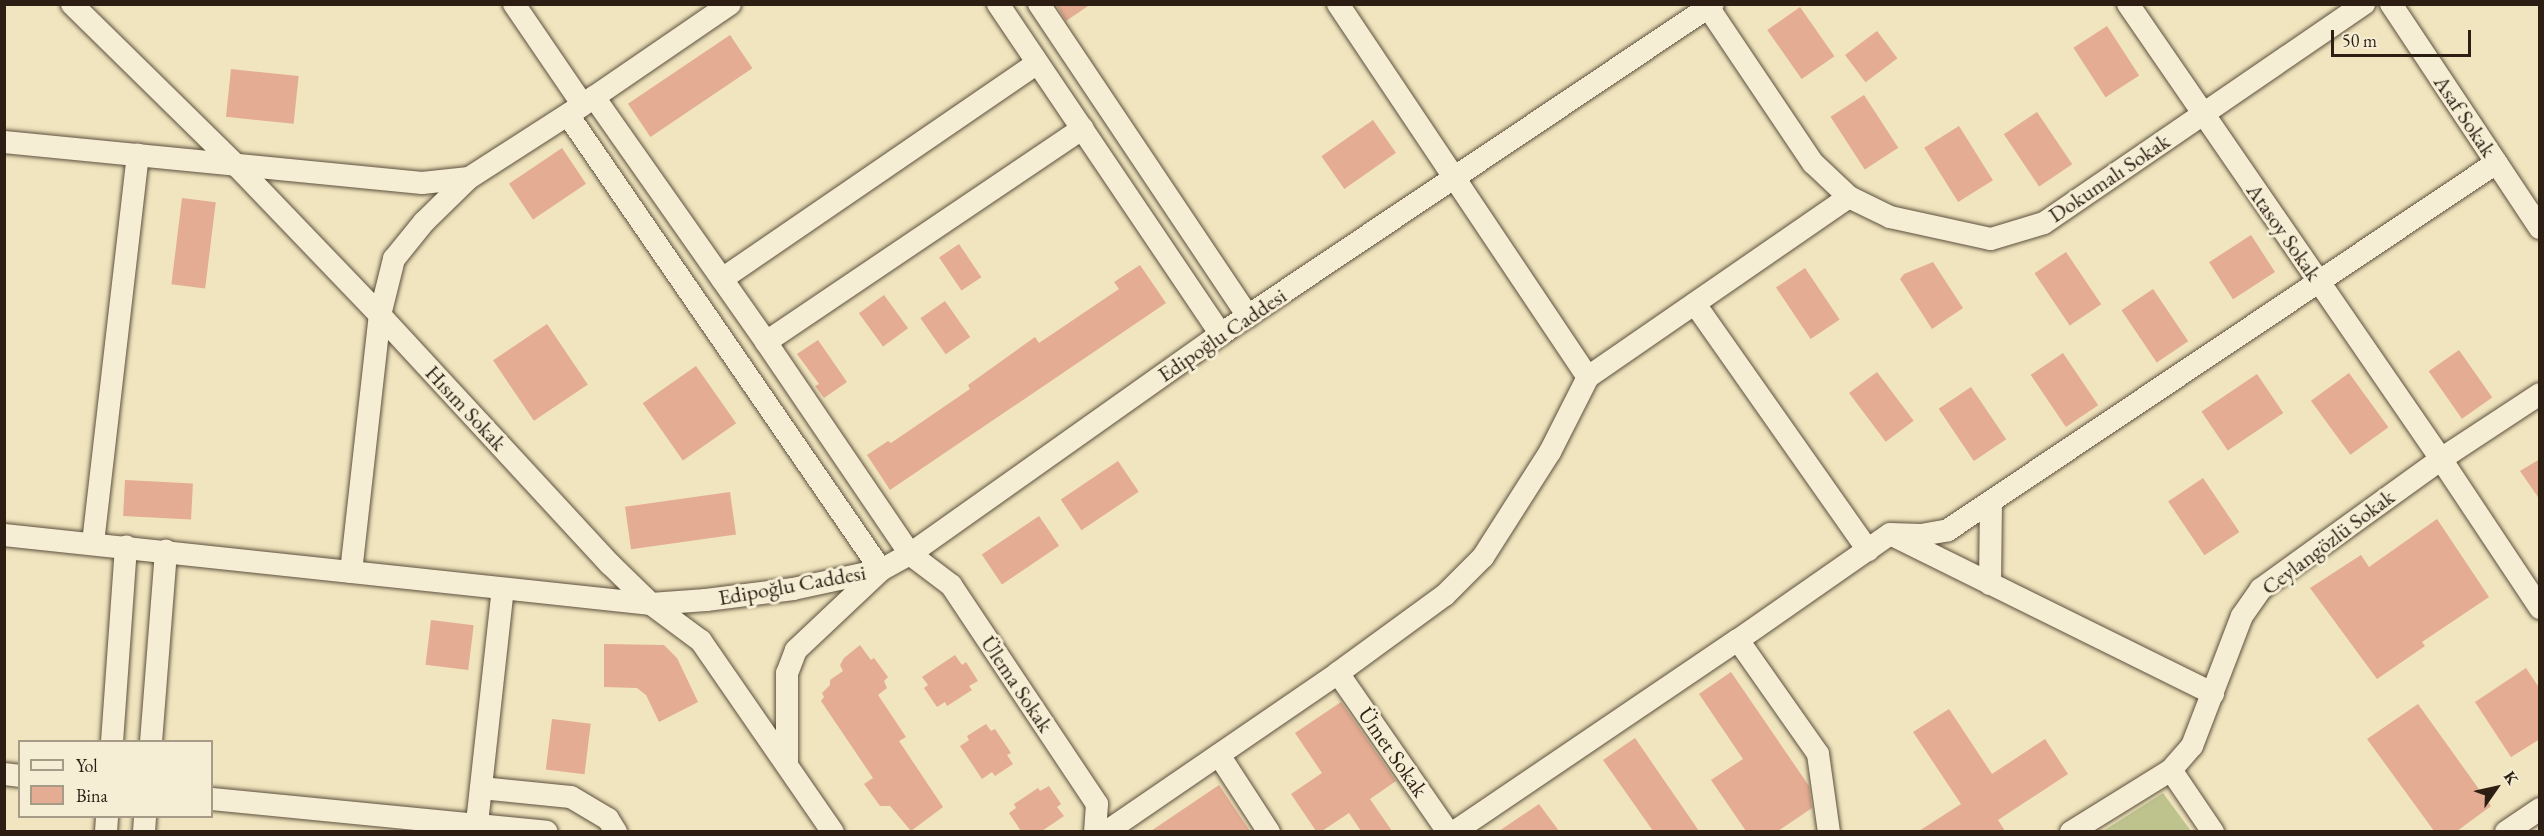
<!DOCTYPE html>
<meta charset="utf-8">
<style>
body{margin:0}
#map{position:relative;width:2544px;height:836px;overflow:hidden;background:#f0e5be;font-family:"EB Garamond",serif}
div>[style]{position:absolute}
[style*='--x']{left:calc(var(--x)*1px);top:calc(var(--y)*1px);width:calc(var(--w)*1px);rotate:calc(var(--a)*1deg)}
.green>*{inset:0;background:#bec38e}
.building>*{inset:0;background:#e4ac92;transform-origin:0 0}
.roads{filter:drop-shadow(0 0 2px #5e503e) drop-shadow(0 0 2px #5e503e)}
.minor>*{height:22px;margin:-11px;padding:0 11px;transform-origin:11px;border-radius:11px;background:#f5eed5}
span{translate:-50% -50%;white-space:nowrap;text-align:center;line-height:1.15;-webkit-text-stroke:6px #f5eed5;paint-order:stroke}
.street-label{font-size:22px;color:#2d1e13}
.frame{position:absolute;inset:0;border:6px solid #2d1e13;pointer-events:none}
.legend{position:absolute;left:18px;top:740px;width:195px;height:78px;box-sizing:border-box;background:#f5eed5;border:2px solid #a59b87;margin:0;padding:8px 10px;list-style:none;font-size:18px;color:#2d1e13}
.legend li{display:flex;align-items:center;gap:12px;height:30px}
.legend b{width:30px;border:2px solid #a59b87}
.north{position:absolute;left:2466px;top:758px;width:60px;height:60px;-webkit-text-stroke:4px #f5eed5;paint-order:stroke;rotate:56deg;font-size:16px;font-weight:700;line-height:24px;text-align:center;color:#2d1e13}
.north::after{content:'';display:block;margin:auto;width:21px;height:27px;background:#2d1e13;clip-path:polygon(50% 0,100% 100%,50% 72%,0 100%)}
.scale{position:absolute;left:2331px;top:30px;width:140px;height:27px;box-sizing:border-box;border:3px solid #2d1e13;border-top:0;padding-left:8px;font-size:18px;line-height:21px;white-space:nowrap;color:#2d1e13;-webkit-text-stroke:4px #f5eed5;paint-order:stroke}
</style>
<div id="map">
<div class="green">
<i style="clip-path:polygon(2163px 793px,2191px 831px,2103px 831px)"></i>
</div>
<div class="building">
<i style="clip-path:polygon(1056px 4px,1091px 4px,1066px 21px)"></i>
<i style="left:1800px;top:7px;width:60px;height:40px;rotate:55deg"></i>
<i style="left:2107px;top:26px;width:59px;height:40px;rotate:57deg"></i>
<i style="left:1877px;top:31px;width:34px;height:40px;rotate:53deg"></i>
<i style="left:730px;top:35px;width:40px;height:123px;rotate:56deg"></i>
<i style="left:231px;top:69px;width:68px;height:48px;rotate:6deg"></i>
<i style="left:1864px;top:95px;width:63px;height:40px;rotate:57deg"></i>
<i style="left:2037px;top:112px;width:63px;height:40px;rotate:56deg"></i>
<i style="left:1373px;top:120px;width:40px;height:63px;rotate:55deg"></i>
<i style="left:1959px;top:126px;width:64px;height:41px;rotate:58deg"></i>
<i style="left:562px;top:148px;width:43px;height:64px;rotate:56deg"></i>
<i style="left:182px;top:198px;width:34px;height:87px;rotate:7deg"></i>
<i style="left:2251px;top:235px;width:44px;height:50px;rotate:57deg"></i>
<i style="left:959px;top:244px;width:40px;height:24px;rotate:56deg"></i>
<i style="left:2066px;top:252px;width:63px;height:38px;rotate:56deg"></i>
<i style="clip-path:polygon(1933px 262px,1963px 308px,1932px 329px,1900px 279px,1904px 274px)"></i>
<i style="clip-path:polygon(1140px 265px,1166px 303px,890px 490px,867px 455px,888px 441px,891px 443px,970px 389px,968px 385px,1035px 337px,1039px 343px,1119px 289px,1114px 282px)"></i>
<i style="left:1805px;top:268px;width:62px;height:35px;rotate:56deg"></i>
<i style="left:2153px;top:289px;width:63px;height:38px;rotate:56deg"></i>
<i style="left:884px;top:295px;width:41px;height:31px;rotate:54deg"></i>
<i style="left:945px;top:301px;width:44px;height:30px;rotate:55deg"></i>
<i style="left:547px;top:324px;width:73px;height:65px;rotate:56deg"></i>
<i style="clip-path:polygon(818px 340px,847px 382px,824px 398px,815px 386px,819px 384px,797px 354px)"></i>
<i style="left:2459px;top:350px;width:58px;height:37px;rotate:55deg"></i>
<i style="left:2063px;top:353px;width:63px;height:39px;rotate:56deg"></i>
<i style="left:696px;top:366px;width:70px;height:65px;rotate:55deg"></i>
<i style="left:1877px;top:372px;width:61px;height:35px;rotate:53deg"></i>
<i style="left:2349px;top:373px;width:67px;height:47px;rotate:54deg"></i>
<i style="left:2257px;top:374px;width:47px;height:67px;rotate:56deg"></i>
<i style="left:1971px;top:387px;width:63px;height:39px;rotate:56deg"></i>
<i style="clip-path:polygon(2540px 459px,2540px 500px,2520px 471px)"></i>
<i style="left:1118px;top:461px;width:37px;height:69px;rotate:56deg"></i>
<i style="left:2203px;top:478px;width:65px;height:42px;rotate:56deg"></i>
<i style="left:125px;top:480px;width:68px;height:36px;rotate:3deg"></i>
<i style="left:730px;top:492px;width:43px;height:106px;rotate:82deg"></i>
<i style="left:1039px;top:516px;width:36px;height:69px;rotate:56deg"></i>
<i style="clip-path:polygon(2437px 519px,2489px 597px,2422px 642px,2425px 646px,2377px 679px,2310px 588px,2361px 555px,2369px 567px)"></i>
<i style="left:431px;top:620px;width:43px;height:45px;rotate:7deg"></i>
<i style="clip-path:polygon(604px 644px,664px 645px,677px 658px,698px 702px,659px 722px,646px 695px,637px 688px,604px 687px)"></i>
<i style="clip-path:polygon(860px 645px,871px 660px,874px 658px,888px 677px,884px 681px,887px 688px,878px 695px,906px 737px,899px 741px,943px 807px,911px 831px,890px 806px,880px 806px,864px 784px,873px 778px,821px 701px,824px 697px,822px 693px,830px 685px,830px 680px,843px 671px,840px 665px,844px 658px)"></i>
<i style="clip-path:polygon(955px 655px,962px 665px,966px 662px,978px 681px,969px 686px,972px 690px,947px 706px,945px 702px,937px 707px,924px 688px,928px 685px,922px 677px)"></i>
<i style="clip-path:polygon(2526px 668px,2540px 689px,2540px 739px,2511px 757px,2475px 702px)"></i>
<i style="clip-path:polygon(1731px 672px,1809px 786px,1812px 808px,1778px 831px,1746px 831px,1711px 780px,1743px 759px,1699px 694px)"></i>
<i style="clip-path:polygon(1341px 702px,1396px 781px,1370px 799px,1392px 831px,1361px 831px,1349px 813px,1322px 831px,1316px 831px,1291px 794px,1322px 773px,1295px 733px)"></i>
<i style="clip-path:polygon(2418px 704px,2491px 806px,2457px 831px,2434px 831px,2367px 739px)"></i>
<i style="clip-path:polygon(1949px 709px,1992px 774px,2045px 739px,2068px 774px,1998px 820px,2005px 831px,1919px 831px,1961px 804px,1913px 732px)"></i>
<i style="left:552px;top:719px;width:39px;height:51px;rotate:7deg"></i>
<i style="clip-path:polygon(986px 724px,991px 731px,995px 729px,1011px 753px,1007px 755px,1013px 764px,995px 776px,992px 772px,982px 779px,960px 746px,969px 740px,967px 736px)"></i>
<i style="clip-path:polygon(1635px 738px,1699px 831px,1653px 831px,1603px 760px)"></i>
<i style="clip-path:polygon(1219px 785px,1250px 831px,1151px 831px)"></i>
<i style="clip-path:polygon(1049px 786px,1061px 804px,1057px 807px,1064px 816px,1042px 831px,1021px 831px,1009px 813px,1016px 808px,1014px 804px,1038px 788px,1040px 791px)"></i>
<i style="clip-path:polygon(1539px 804px,1559px 831px,1499px 831px)"></i>
</div>
<div class="roads">
<div class="minor">
<i style="--x:72;--y:4;--w:231;--a:44.5"></i>
<i style="--x:237;--y:166;--w:207;--a:46.2"></i>
<i style="--x:380;--y:315;--w:339;--a:47.3"></i>
<i style="--x:610;--y:564;--w:57;--a:44.3"></i>
<i style="--x:651;--y:604;--w:62;--a:36.5"></i>
<i style="--x:701;--y:641;--w:232;--a:55.4"></i>
<i style="--x:514;--y:4;--w:122;--a:55.7"></i>
<i style="--x:998;--y:4;--w:398;--a:56"></i>
<i style="--x:1039;--y:4;--w:376;--a:56.2"></i>
<i style="--x:1338;--y:4;--w:449;--a:56.2"></i>
<i style="--x:1706;--y:4;--w:192;--a:56.1"></i>
<i style="--x:1813;--y:163;--w:50;--a:43.4"></i>
<i style="--x:1849;--y:197;--w:46;--a:26"></i>
<i style="--x:1890;--y:217;--w:103;--a:12.3"></i>
<i style="--x:1991;--y:239;--w:55;--a:-16.8"></i>
<i style="--x:2044;--y:223;--w:388;--a:-34.4"></i>
<i style="--x:2128;--y:4;--w:552;--a:55.48"></i>
<i style="--x:2441;--y:459;--w:179;--a:56.4"></i>
<i style="--x:2391;--y:4;--w:269;--a:56.4"></i>
<i style="--x:594;--y:97;--w:299;--a:54.9"></i>
<i style="--x:766;--y:342;--w:256;--a:55.8"></i>
<i style="--x:910;--y:554;--w:51;--a:37.1"></i>
<i style="--x:951;--y:585;--w:263;--a:56.3"></i>
<i style="--x:1097;--y:804;--w:28;--a:94"></i>
<i style="--x:568;--y:115;--w:552;--a:55.48"></i>
<i style="--x:881;--y:570;--w:117;--a:136.7"></i>
<i style="--x:796;--y:650;--w:25;--a:111"></i>
<i style="--x:787;--y:673;--w:89;--a:90"></i>
<i style="--x:4;--y:142;--w:420;--a:5.6"></i>
<i style="--x:422;--y:183;--w:47;--a:-6.1"></i>
<i style="--x:469;--y:178;--w:130;--a:-32.7"></i>
<i style="--x:578;--y:108;--w:184;--a:-34.4"></i>
<i style="--x:722;--y:279;--w:382;--a:-34.4"></i>
<i style="--x:1695;--y:304;--w:301;--a:54.9"></i>
<i style="--x:766;--y:342;--w:382;--a:-34"></i>
<i style="--x:4;--y:535;--w:651;--a:6.09"></i>
<i style="--x:651;--y:604;--w:55;--a:-4.2"></i>
<i style="--x:706;--y:600;--w:88;--a:-7.2"></i>
<i style="--x:793;--y:589;--w:90;--a:-12.2"></i>
<i style="--x:881;--y:570;--w:33;--a:-29"></i>
<i style="--x:910;--y:554;--w:381;--a:-35.3"></i>
<i style="--x:1221;--y:334;--w:592;--a:-33.85"></i>
<i style="--x:1894;--y:536;--w:356;--a:26.3"></i>
<i style="--x:93;--y:543;--w:391;--a:-83.4"></i>
<i style="--x:351;--y:572;--w:259;--a:-83.6"></i>
<i style="--x:380;--y:315;--w:58;--a:-76"></i>
<i style="--x:394;--y:259;--w:48;--a:-51"></i>
<i style="--x:424;--y:222;--w:63;--a:-44.4"></i>
<i style="--x:1990;--y:584;--w:82;--a:-89.3"></i>
<i style="--x:1738;--y:640;--w:185;--a:-34.9"></i>
<i style="--x:1890;--y:534;--w:31;--a:2"></i>
<i style="--x:1921;--y:535;--w:27;--a:-10"></i>
<i style="--x:1948;--y:530;--w:660;--a:-33.81"></i>
<i style="--x:1338;--y:673;--w:193;--a:55.3"></i>
<i style="--x:112;--y:742;--w:196;--a:-85.9"></i>
<i style="--x:151;--y:742;--w:192;--a:-85.5"></i>
<i style="--x:1219;--y:755;--w:92;--a:57"></i>
<i style="--x:2171;--y:770;--w:75;--a:55.9"></i>
<i style="--x:4;--y:774;--w:16;--a:7"></i>
<i style="--x:481;--y:788;--w:90;--a:5.7"></i>
<i style="--x:571;--y:797;--w:43;--a:30.7"></i>
<i style="--x:608;--y:819;--w:15;--a:58"></i>
<i style="--x:212;--y:799;--w:336;--a:5.6"></i>
<i style="--x:106;--y:832;--w:16;--a:-86"></i>
<i style="--x:144;--y:832;--w:16;--a:-86"></i>
<i style="--x:476;--y:832;--w:244;--a:-83.7"></i>
<i style="--x:1106;--y:832;--w:281;--a:-34.4"></i>
<i style="--x:1338;--y:673;--w:132;--a:-36.1"></i>
<i style="--x:1445;--y:595;--w:54;--a:-45"></i>
<i style="--x:1483;--y:557;--w:125;--a:-57.5"></i>
<i style="--x:1550;--y:452;--w:84;--a:-63.1"></i>
<i style="--x:1588;--y:377;--w:317;--a:-34.6"></i>
<i style="--x:1454;--y:832;--w:343;--a:-34.1"></i>
<i style="--x:1738;--y:640;--w:139;--a:54.9"></i>
<i style="--x:1818;--y:754;--w:79;--a:82"></i>
<i style="--x:2071;--y:832;--w:118;--a:-31.8"></i>
<i style="--x:2171;--y:770;--w:32;--a:-49"></i>
<i style="--x:2192;--y:746;--w:139;--a:-69"></i>
<i style="--x:2242;--y:616;--w:33;--a:-55"></i>
<i style="--x:2261;--y:589;--w:222;--a:-35.8"></i>
<i style="--x:2441;--y:459;--w:118;--a:-33.3"></i>
<i style="--x:2506;--y:832;--w:41;--a:-34.1"></i>
</div>
</div>
<div class="street-label">
<span style="left:2465px;top:116px;rotate:56deg">Asaf Sokak</span>
<span style="left:2109px;top:178px;rotate:-34deg">Dokumalı Sokak</span>
<span style="left:2284px;top:232px;rotate:55deg">Atasoy Sokak</span>
<span style="left:1222px;top:335px;rotate:-34deg">Edipoğlu Caddesi</span>
<span style="left:466px;top:408px;rotate:47deg">Hısım Sokak</span>
<span style="left:2328px;top:542px;rotate:-37deg">Ceylangözlü Sokak</span>
<span style="left:792px;top:585px;rotate:-10deg">Edipoğlu Caddesi</span>
<span style="left:1017px;top:684px;rotate:56deg">Ülema Sokak</span>
<span style="left:1393px;top:752px;rotate:55deg">Ümet Sokak</span>
</div>
<div class="frame"></div>
<ul class="legend">
<li><b style="height:8px;background:#f5eed5"></b>Yol</li>
<li><b style="height:16px;background:#e4ac92"></b>Bina</li>
</ul>
<div class="north">K</div>
<div class="scale">50 m</div>
</div>
